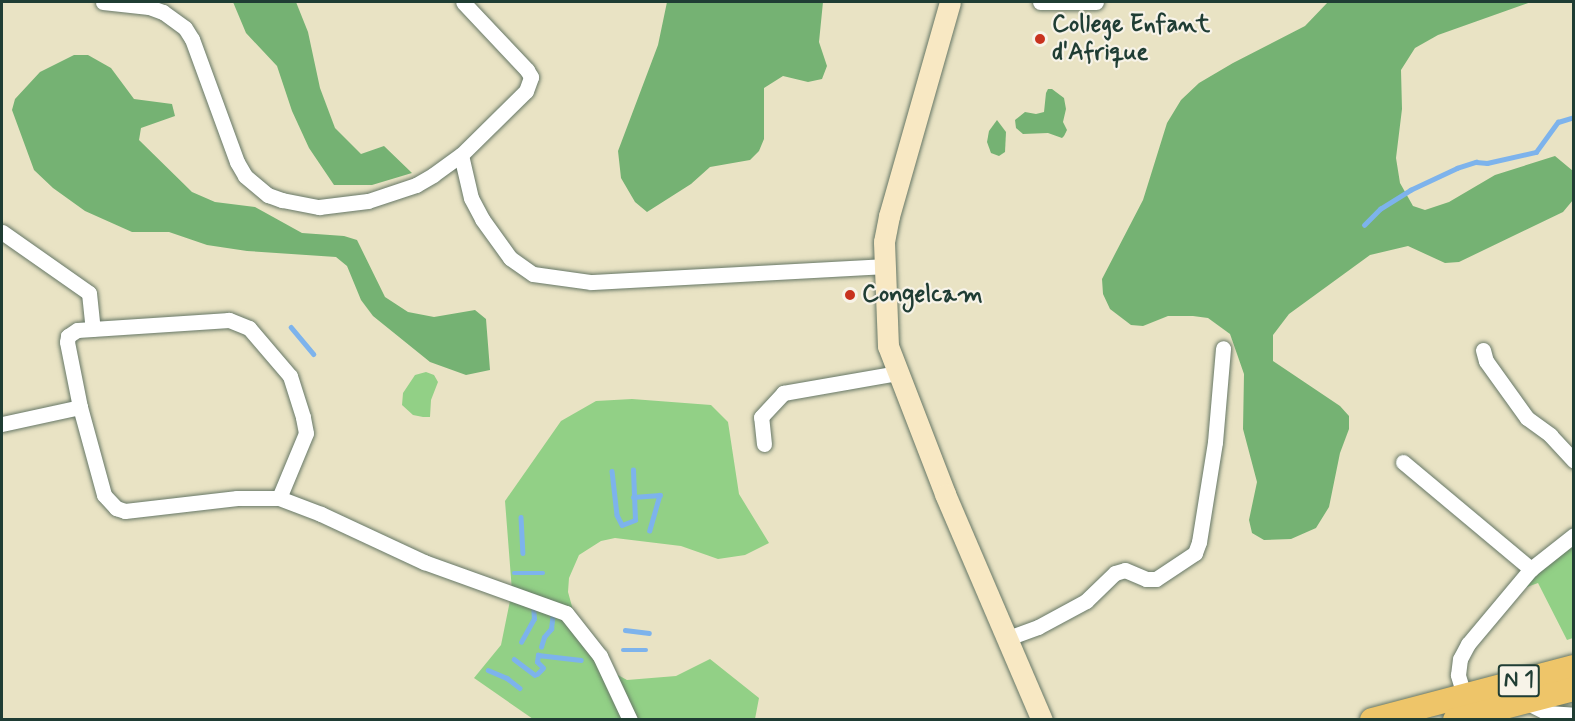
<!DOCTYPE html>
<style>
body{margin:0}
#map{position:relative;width:1575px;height:721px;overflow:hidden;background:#e9e3c4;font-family:Mynerve,sans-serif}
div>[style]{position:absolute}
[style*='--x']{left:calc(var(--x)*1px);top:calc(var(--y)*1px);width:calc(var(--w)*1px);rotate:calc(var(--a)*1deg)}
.green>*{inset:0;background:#92d086}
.forest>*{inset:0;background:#75b273}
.stream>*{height:4.5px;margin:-2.25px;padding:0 2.25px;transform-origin:2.25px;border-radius:2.25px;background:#7db3ec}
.roads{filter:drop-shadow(0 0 2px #676) drop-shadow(0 0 2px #676)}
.minor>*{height:15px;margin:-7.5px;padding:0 7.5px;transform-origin:7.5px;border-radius:7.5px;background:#fff}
.secondary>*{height:21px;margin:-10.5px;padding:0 10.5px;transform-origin:10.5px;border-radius:10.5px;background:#f8e8c3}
.trunk>*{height:24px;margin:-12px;padding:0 12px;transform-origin:12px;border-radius:12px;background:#eec569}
.dots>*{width:16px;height:16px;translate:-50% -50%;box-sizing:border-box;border:3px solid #f7f3e8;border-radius:50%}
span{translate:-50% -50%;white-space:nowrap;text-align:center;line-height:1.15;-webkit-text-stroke:4.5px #f7f3e8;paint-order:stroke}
.shield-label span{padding:2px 4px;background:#f7f3e8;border:2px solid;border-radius:4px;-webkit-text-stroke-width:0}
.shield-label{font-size:22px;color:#1f3d34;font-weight:700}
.poi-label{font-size:24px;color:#1f3d34;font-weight:700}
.left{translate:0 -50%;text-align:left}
.frame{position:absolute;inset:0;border:3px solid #1f3d34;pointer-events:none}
</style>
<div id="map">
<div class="green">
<i style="clip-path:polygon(426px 372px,434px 375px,438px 382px,431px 400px,430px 417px,423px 417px,413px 415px,402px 405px,403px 393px,415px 375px)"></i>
<i style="clip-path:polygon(632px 399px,711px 405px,728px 422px,739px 494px,769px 543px,745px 555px,718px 559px,681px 546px,615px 538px,601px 541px,579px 555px,569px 578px,568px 592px,581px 639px,605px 668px,627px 680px,676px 676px,710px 659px,759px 698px,755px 719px,533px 719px,474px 678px,501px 645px,512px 591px,505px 501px,561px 421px,596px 401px)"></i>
<i style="clip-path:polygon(1573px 537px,1573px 638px,1567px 640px,1538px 583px,1527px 587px,1523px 579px)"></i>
</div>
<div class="forest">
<i style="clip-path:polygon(233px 2px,296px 2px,308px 32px,320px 88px,335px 128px,361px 154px,384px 146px,412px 173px,372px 185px,334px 185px,309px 148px,292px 111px,277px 66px,246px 33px)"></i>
<i style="clip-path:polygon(667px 2px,823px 2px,819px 42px,827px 66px,822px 79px,808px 82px,783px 76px,764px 88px,764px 139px,759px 151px,750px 160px,710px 167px,691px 184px,647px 212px,635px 202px,621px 178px,618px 151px,658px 45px)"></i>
<i style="clip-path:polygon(1328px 2px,1531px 2px,1438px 35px,1415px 48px,1401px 70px,1402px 109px,1396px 158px,1400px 183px,1413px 206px,1425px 210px,1449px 202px,1495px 175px,1555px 156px,1573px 171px,1573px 200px,1563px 212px,1459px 262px,1445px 263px,1408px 246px,1370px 255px,1289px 314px,1273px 335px,1273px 361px,1340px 406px,1349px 416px,1349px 429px,1340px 453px,1329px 507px,1316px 528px,1291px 539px,1264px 540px,1252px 533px,1249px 520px,1257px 482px,1243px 429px,1244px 374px,1230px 334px,1208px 318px,1193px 316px,1168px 316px,1143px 326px,1131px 325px,1110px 309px,1103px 294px,1102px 279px,1143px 200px,1167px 123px,1181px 100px,1199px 83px,1233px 63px,1305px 26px)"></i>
<i style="clip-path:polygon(74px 55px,88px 55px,111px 68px,134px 99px,172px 104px,175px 116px,141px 128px,139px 140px,192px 192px,215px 202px,255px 207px,302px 233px,344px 236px,357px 240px,385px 297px,408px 312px,434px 317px,475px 310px,486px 319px,490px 370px,466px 375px,430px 362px,373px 316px,361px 300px,347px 266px,336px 257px,247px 251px,207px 245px,169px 232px,132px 232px,85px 211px,53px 188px,34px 170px,12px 110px,15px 99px,40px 72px)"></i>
<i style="clip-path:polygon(1048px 89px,1052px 89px,1064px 98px,1066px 109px,1063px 122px,1067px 130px,1064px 136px,1062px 138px,1048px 133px,1023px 134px,1016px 128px,1015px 120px,1025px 112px,1036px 114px,1044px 112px,1046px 93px)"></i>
<i style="clip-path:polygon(997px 120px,1006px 132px,1005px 152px,999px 156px,991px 153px,987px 142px,989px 131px)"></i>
</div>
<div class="stream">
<i style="--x:1364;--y:225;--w:23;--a:-45"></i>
<i style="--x:1380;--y:209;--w:36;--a:-32"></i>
<i style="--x:1410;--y:190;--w:52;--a:-25.1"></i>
<i style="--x:1457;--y:168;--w:20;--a:-18"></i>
<i style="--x:1476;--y:162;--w:11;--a:5"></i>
<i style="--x:1487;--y:163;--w:50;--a:-12.7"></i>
<i style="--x:1536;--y:152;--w:37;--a:-54"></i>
<i style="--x:1558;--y:122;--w:17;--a:-17"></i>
<i style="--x:291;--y:327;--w:35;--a:50"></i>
<i style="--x:612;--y:471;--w:44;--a:83.5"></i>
<i style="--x:617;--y:515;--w:11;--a:63"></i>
<i style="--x:622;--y:525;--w:14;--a:-21"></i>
<i style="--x:635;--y:520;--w:50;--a:-92.3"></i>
<i style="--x:633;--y:497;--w:27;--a:-4"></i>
<i style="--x:660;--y:495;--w:37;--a:106"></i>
<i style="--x:521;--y:517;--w:36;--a:87"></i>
<i style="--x:514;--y:573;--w:29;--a:0"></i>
<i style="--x:625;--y:630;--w:24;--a:7"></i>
<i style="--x:521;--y:642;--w:26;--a:-61"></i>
<i style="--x:534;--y:619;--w:14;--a:-94"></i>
<i style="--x:541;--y:647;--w:10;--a:-73"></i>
<i style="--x:544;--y:637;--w:11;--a:-49"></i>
<i style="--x:551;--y:629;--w:17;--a:-83"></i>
<i style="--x:623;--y:650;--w:23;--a:0"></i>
<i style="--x:514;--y:659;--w:26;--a:37"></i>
<i style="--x:488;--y:670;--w:21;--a:23"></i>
<i style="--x:507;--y:678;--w:16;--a:38"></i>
<i style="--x:537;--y:674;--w:8;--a:-45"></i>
<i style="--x:543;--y:668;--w:8;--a:-135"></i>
<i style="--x:537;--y:662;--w:7;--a:-82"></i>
<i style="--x:538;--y:655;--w:43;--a:6.6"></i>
</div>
<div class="roads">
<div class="minor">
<i style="--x:103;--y:2;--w:46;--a:6.2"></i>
<i style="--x:149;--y:7;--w:15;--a:20"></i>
<i style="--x:163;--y:12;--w:27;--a:36"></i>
<i style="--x:185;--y:28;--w:13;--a:58"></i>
<i style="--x:192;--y:39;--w:131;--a:69.9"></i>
<i style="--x:237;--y:162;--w:16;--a:60"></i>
<i style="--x:245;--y:176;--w:30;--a:40"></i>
<i style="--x:268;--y:195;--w:15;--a:20"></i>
<i style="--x:282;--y:200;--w:38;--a:11"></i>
<i style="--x:319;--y:207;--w:49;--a:-7"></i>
<i style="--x:368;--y:201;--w:51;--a:-18.4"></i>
<i style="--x:416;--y:185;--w:20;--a:-30"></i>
<i style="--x:433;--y:175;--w:34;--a:-36"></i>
<i style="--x:461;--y:155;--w:91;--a:-44.6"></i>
<i style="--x:526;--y:91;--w:15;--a:-70"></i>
<i style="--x:531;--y:77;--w:8;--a:-120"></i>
<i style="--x:527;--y:70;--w:93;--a:-133.3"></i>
<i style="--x:1040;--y:2;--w:56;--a:0"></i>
<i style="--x:461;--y:155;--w:44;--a:76.9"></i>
<i style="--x:471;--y:198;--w:24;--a:62"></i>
<i style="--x:482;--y:219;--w:48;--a:54.3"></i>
<i style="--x:510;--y:258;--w:28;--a:35"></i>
<i style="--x:533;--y:274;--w:59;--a:7.9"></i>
<i style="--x:591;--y:282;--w:293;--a:-3.1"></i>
<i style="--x:2;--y:232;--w:106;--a:35"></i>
<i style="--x:89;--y:293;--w:36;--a:84"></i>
<i style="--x:1483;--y:350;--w:11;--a:75"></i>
<i style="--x:1486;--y:361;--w:70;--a:54.3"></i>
<i style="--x:1527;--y:418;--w:29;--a:36"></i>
<i style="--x:1550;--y:435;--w:35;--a:47"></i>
<i style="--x:2;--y:424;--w:80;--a:-12.3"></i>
<i style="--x:764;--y:444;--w:27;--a:-96"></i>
<i style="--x:761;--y:417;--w:33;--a:-47"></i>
<i style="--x:783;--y:393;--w:117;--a:-9.9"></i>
<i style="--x:1403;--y:462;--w:167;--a:39.9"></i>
<i style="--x:279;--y:498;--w:70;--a:-67.4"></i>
<i style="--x:306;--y:433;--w:16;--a:-101"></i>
<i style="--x:303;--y:417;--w:43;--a:-107.6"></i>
<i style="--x:290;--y:376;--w:63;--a:-130.5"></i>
<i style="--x:249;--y:328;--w:22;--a:-158"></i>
<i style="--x:229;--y:320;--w:152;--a:176.2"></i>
<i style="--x:77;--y:330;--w:11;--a:146"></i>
<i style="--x:68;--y:336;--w:6;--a:99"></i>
<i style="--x:67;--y:342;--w:66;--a:78.7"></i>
<i style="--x:80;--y:407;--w:91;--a:74.7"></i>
<i style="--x:104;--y:495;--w:18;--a:47"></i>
<i style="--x:116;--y:508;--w:9;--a:18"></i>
<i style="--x:125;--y:511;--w:113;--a:-6.6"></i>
<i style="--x:237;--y:498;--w:42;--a:0"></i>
<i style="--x:279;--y:498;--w:45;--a:20.9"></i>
<i style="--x:321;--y:514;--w:114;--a:25"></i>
<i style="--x:424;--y:562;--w:151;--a:19.8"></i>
<i style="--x:566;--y:613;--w:55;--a:51.7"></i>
<i style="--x:600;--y:656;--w:71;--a:64.9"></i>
<i style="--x:1008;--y:638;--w:32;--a:-20"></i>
<i style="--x:1038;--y:627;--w:55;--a:-28.4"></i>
<i style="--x:1086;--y:601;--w:40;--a:-44"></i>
<i style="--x:1115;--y:573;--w:10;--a:-17"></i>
<i style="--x:1125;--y:570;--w:23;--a:23"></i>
<i style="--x:1146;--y:579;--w:10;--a:0"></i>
<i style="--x:1156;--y:579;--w:47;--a:-33.7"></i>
<i style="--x:1195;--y:553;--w:12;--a:-70"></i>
<i style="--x:1199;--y:542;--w:101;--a:-80.9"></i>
<i style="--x:1215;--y:442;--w:94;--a:-85.1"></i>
<i style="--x:1464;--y:695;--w:21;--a:-107"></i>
<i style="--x:1458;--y:675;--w:16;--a:-83"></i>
<i style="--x:1460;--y:659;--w:17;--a:-62"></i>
<i style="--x:1468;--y:644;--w:98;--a:-50"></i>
<i style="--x:1531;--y:569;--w:55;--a:-38.3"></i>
<i style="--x:1526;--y:702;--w:25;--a:27"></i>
<i style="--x:1548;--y:713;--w:26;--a:4"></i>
</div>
<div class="secondary">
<i style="--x:950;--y:2;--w:223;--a:105.9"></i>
<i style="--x:889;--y:216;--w:26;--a:101"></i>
<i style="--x:884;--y:242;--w:104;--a:87.8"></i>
<i style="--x:888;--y:346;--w:159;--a:68.9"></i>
<i style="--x:945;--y:494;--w:246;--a:66.8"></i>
</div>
<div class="trunk">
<i style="--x:1372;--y:720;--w:209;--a:-14.7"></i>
<i style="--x:1455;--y:720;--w:123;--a:-14.6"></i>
</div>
</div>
<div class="dots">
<i style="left:1040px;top:39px;background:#c8321e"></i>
<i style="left:850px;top:295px;background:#c8321e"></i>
</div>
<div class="shield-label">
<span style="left:1519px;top:681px">N 1</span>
</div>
<div class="poi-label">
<span class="left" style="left:1052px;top:39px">College Enfant<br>d'Afrique</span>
<span class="left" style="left:862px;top:295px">Congelcam</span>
</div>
<div class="frame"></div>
</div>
